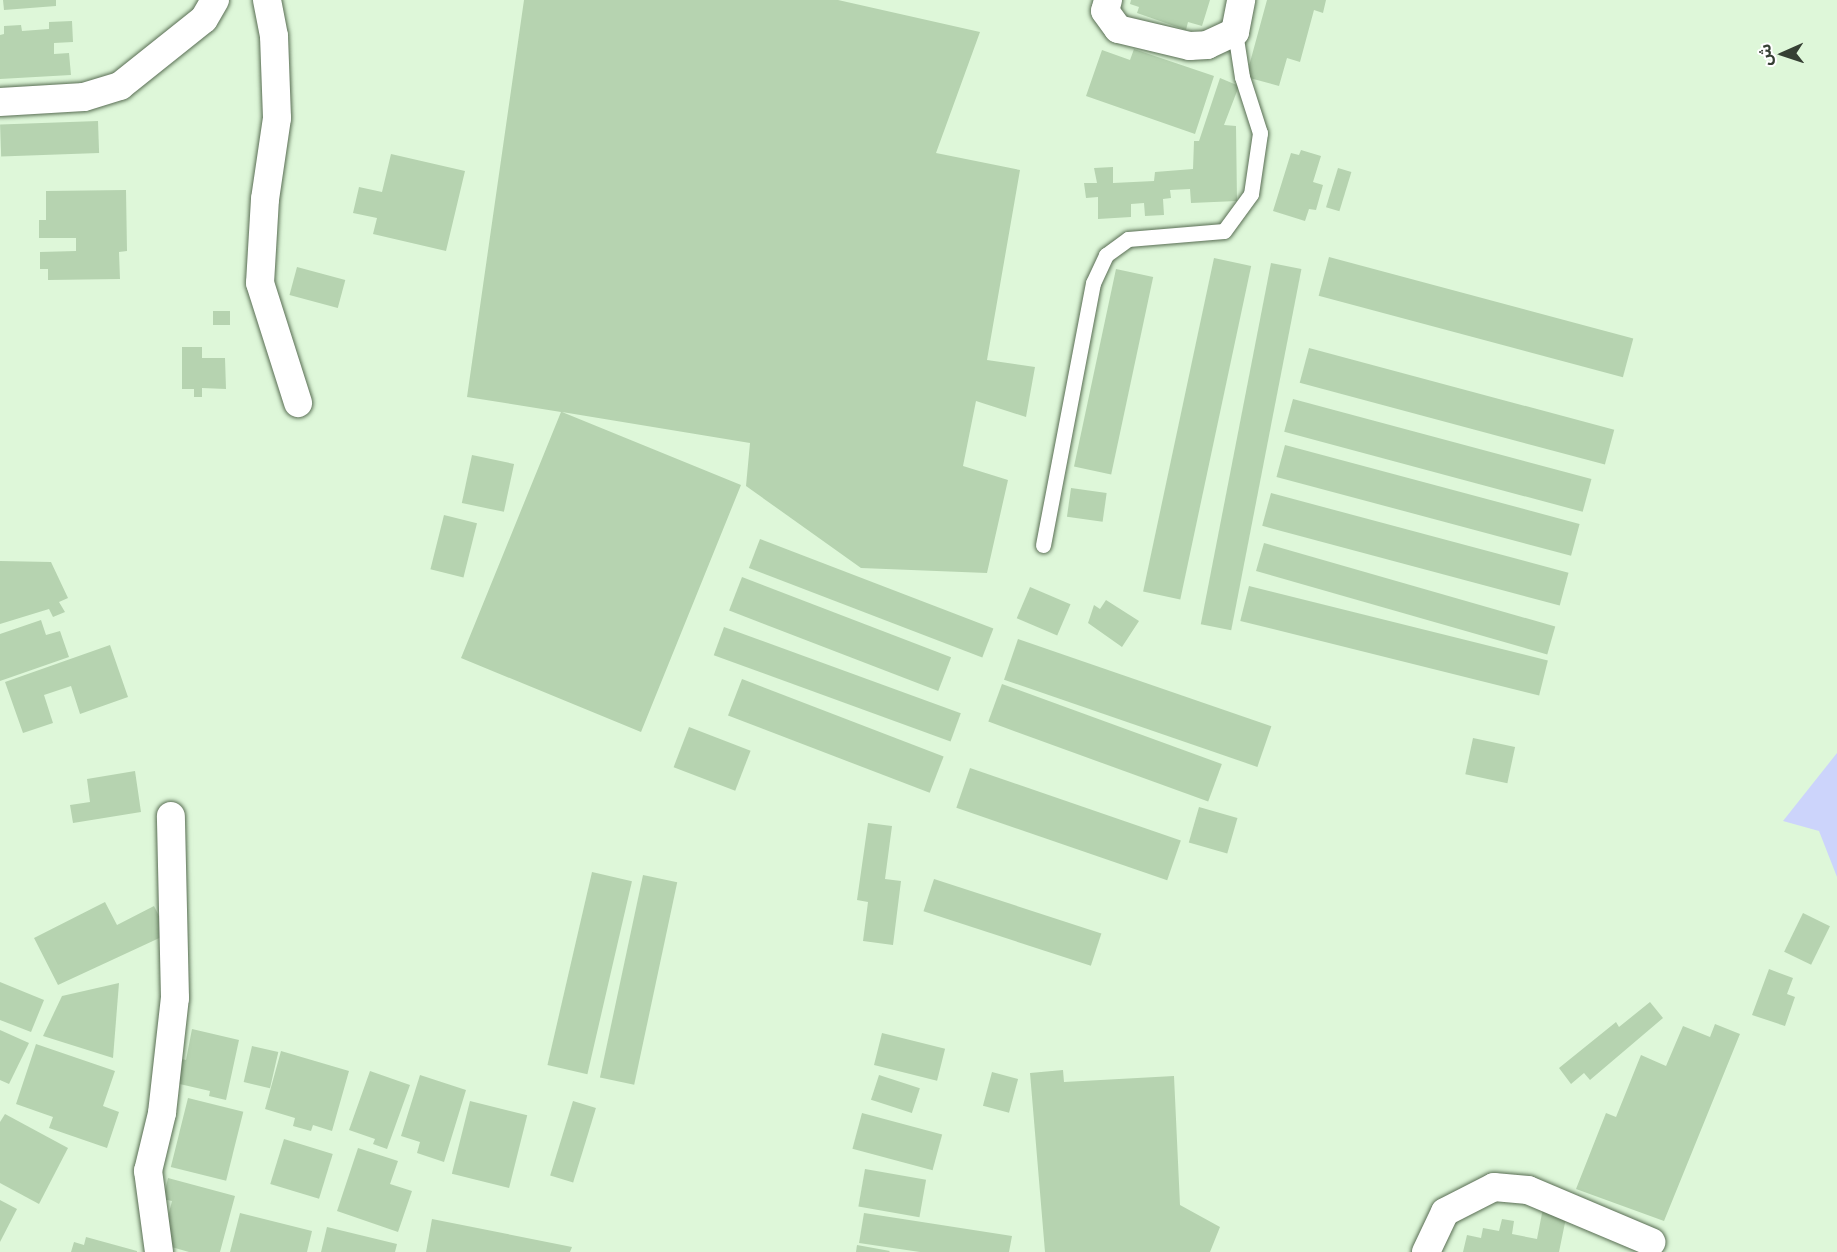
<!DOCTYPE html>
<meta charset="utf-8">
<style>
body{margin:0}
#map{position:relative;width:1837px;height:1252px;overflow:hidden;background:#def7d9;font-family:"Archivo Narrow","Noto Sans Arabic",sans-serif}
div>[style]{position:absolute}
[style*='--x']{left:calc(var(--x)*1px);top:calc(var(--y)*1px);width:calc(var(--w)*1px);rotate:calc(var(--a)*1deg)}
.green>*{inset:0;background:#ccd4fb}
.building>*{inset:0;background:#b6d3b0;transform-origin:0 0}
.roads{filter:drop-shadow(0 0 2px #586d53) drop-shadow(0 0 2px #586d53)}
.service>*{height:15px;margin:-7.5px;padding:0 7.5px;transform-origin:7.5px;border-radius:7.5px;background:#fff}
.minor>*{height:28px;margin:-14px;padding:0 14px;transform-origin:14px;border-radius:14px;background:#fff}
span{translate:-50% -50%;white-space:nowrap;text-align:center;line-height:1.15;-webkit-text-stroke:4.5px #fff;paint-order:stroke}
.north{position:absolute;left:1753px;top:24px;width:60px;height:60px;-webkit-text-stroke:4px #fff;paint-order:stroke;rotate:267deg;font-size:16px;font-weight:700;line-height:24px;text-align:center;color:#364034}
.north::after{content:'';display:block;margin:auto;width:21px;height:27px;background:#364034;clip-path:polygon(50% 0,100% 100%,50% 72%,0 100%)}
</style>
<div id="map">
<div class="green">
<i style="clip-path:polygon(1837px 753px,1837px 877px,1819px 831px,1783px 821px)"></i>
</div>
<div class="building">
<i style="clip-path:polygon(3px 0,56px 0,56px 6px,4px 10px)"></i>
<i style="clip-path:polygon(524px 0,838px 0,980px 32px,936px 153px,1020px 170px,987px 360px,1035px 367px,1026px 417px,976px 401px,963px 466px,1008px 480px,987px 573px,861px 568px,746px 486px,750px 443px,562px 412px,741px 485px,641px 732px,461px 658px,561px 412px,467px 397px)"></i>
<i style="clip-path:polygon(1131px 0,1210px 0,1202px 26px,1188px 22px,1186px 30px,1137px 13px,1139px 7px,1130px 4px)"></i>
<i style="clip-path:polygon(1267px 0,1326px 0,1323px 13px,1314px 10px,1300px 62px,1287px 58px,1279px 86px,1246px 77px)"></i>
<i style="clip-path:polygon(72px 21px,73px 42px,54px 43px,54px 54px,69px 53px,71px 75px,0 79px,0 35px,4px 34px,4px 26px,21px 25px,22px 31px,49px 29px,49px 22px)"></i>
<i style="clip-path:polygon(1134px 49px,1214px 76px,1195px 134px,1086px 96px,1102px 50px,1130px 60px)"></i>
<i style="clip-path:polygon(1220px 78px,1239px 86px,1224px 125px,1236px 126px,1237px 201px,1191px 203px,1190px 189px,1170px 190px,1171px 198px,1163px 199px,1164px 215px,1145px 216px,1144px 203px,1131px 204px,1131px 217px,1098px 219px,1098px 197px,1086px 198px,1084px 183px,1097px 183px,1094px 168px,1113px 167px,1113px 183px,1154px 181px,1155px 172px,1193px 169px,1194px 141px,1199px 141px)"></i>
<i style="left:98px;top:121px;width:32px;height:98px;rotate:88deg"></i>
<i style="clip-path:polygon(1301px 150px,1321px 156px,1313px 182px,1323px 185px,1316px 210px,1309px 209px,1305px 221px,1273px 211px,1291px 153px,1299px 155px)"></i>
<i style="clip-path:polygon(391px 154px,465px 171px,446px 251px,373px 234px,377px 218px,353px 213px,359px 187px,382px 192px)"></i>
<i style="left:1338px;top:168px;width:14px;height:41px;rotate:17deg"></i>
<i style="clip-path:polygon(126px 190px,127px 251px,119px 252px,120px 279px,48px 280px,48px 269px,40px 269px,40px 252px,76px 251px,76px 238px,39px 238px,39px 220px,46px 220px,46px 191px)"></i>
<i style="left:1329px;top:257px;width:315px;height:40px;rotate:15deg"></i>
<i style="left:1214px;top:258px;width:38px;height:341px;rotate:12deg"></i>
<i style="left:1271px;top:263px;width:31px;height:368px;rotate:11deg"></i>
<i style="left:297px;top:267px;width:50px;height:29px;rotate:15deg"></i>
<i style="left:1116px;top:269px;width:38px;height:202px;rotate:12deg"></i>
<i style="left:213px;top:311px;width:17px;height:14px"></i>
<i style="clip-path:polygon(182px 347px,202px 347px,202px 358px,225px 358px,226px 389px,202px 388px,202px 397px,194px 397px,194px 389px,182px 389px)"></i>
<i style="left:1309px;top:348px;width:316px;height:36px;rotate:15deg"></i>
<i style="left:1293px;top:399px;width:309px;height:34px;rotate:15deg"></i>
<i style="left:1285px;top:445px;width:305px;height:33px;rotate:15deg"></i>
<i style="left:472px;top:455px;width:43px;height:49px;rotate:12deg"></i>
<i style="left:1071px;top:488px;width:36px;height:29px;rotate:8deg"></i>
<i style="left:1271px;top:493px;width:308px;height:34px;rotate:15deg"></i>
<i style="left:444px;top:515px;width:34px;height:56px;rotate:14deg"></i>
<i style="left:760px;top:539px;width:250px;height:31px;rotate:21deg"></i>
<i style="left:1264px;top:543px;width:303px;height:29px;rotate:16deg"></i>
<i style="clip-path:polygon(0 561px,51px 562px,68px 598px,59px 602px,65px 612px,53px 617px,49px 609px,0 624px)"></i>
<i style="left:742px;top:577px;width:224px;height:36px;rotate:21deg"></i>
<i style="left:1249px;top:586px;width:308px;height:36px;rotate:14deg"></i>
<i style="left:1030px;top:587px;width:44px;height:34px;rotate:23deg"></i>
<i style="clip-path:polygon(1106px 600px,1139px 621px,1122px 647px,1088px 623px,1094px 605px,1100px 609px)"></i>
<i style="clip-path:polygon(41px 620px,46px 635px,60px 631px,69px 657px,0 681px,0 634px)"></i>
<i style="left:724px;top:627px;width:252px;height:30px;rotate:20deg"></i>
<i style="left:1018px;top:639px;width:268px;height:43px;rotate:19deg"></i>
<i style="clip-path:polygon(110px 645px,128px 697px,80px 714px,71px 686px,44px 695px,53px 723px,23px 733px,5px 682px)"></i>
<i style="left:742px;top:679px;width:216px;height:39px;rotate:21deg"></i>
<i style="left:1002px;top:684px;width:234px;height:40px;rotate:20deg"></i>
<i style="left:689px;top:727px;width:66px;height:43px;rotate:21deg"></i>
<i style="left:1473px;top:738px;width:43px;height:37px;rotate:12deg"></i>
<i style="left:970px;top:768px;width:223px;height:42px;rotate:19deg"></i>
<i style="clip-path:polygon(135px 771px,141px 812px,73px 823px,70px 805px,90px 802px,87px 779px)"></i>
<i style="left:1199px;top:807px;width:40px;height:37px;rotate:16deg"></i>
<i style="clip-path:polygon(868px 823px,892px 826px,885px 879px,901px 881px,893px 945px,863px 941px,868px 902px,857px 900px)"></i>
<i style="left:592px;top:872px;width:41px;height:198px;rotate:13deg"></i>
<i style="left:643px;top:875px;width:35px;height:207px;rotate:12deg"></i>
<i style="left:934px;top:879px;width:176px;height:34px;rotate:18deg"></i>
<i style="clip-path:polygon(105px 902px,117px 925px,154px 906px,168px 934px,58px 985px,34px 938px)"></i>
<i style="left:1803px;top:913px;width:30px;height:43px;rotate:26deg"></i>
<i style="clip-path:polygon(1769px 969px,1793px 978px,1787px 994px,1795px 997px,1785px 1026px,1752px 1015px)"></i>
<i style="clip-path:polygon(0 982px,44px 1000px,31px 1032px,0 1020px)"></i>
<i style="clip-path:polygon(119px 983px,113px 1058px,43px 1036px,62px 996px)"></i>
<i style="clip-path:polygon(1650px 1002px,1663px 1018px,1590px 1080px,1584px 1073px,1571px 1084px,1559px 1068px,1616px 1022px,1619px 1027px)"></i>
<i style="clip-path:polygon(1715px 1024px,1740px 1034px,1664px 1221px,1576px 1189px,1606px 1113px,1616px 1117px,1641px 1055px,1666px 1066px,1683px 1026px,1710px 1037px)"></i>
<i style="clip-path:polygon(192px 1029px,239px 1040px,226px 1100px,209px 1096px,210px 1091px,171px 1082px,177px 1058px,186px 1060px)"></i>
<i style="clip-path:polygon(0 1030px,29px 1043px,9px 1084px,0 1080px)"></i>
<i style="left:882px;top:1033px;width:65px;height:33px;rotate:14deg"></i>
<i style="clip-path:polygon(36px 1044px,115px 1071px,103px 1106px,119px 1112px,107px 1148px,49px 1128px,53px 1117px,16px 1104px)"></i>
<i style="left:252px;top:1046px;width:27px;height:37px;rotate:13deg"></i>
<i style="clip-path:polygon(281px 1051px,349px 1071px,332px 1131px,313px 1125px,311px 1131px,293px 1126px,295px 1118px,265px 1109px)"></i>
<i style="clip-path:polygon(1063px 1070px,1064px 1082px,1174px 1076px,1180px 1205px,1220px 1227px,1210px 1252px,1045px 1252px,1030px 1073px)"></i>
<i style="clip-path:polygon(370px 1071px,410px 1085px,387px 1149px,373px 1144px,375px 1139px,349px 1130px)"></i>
<i style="left:992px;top:1072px;width:27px;height:35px;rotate:15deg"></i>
<i style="clip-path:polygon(420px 1075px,466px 1090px,444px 1162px,417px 1153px,420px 1142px,401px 1136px)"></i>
<i style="left:879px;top:1075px;width:43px;height:26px;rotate:18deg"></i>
<i style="left:188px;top:1098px;width:57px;height:71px;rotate:14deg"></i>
<i style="left:470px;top:1101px;width:59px;height:75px;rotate:14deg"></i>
<i style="left:573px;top:1101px;width:24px;height:78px;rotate:17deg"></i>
<i style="left:862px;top:1113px;width:83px;height:37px;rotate:15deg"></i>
<i style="clip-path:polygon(5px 1114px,68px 1148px,39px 1204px,0 1183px,0 1122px)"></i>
<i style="left:284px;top:1139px;width:51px;height:47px;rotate:17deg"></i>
<i style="clip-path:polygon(358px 1148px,398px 1161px,390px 1184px,412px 1191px,398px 1232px,337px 1211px)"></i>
<i style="left:865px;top:1169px;width:62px;height:38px;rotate:10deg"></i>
<i style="clip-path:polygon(168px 1178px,235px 1196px,220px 1252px,189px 1252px,161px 1244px,172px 1201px,163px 1199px)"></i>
<i style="clip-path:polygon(0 1200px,17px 1209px,0 1242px)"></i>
<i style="clip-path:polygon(1543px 1208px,1567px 1213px,1559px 1252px,1463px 1252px,1467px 1235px,1481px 1238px,1483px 1228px,1499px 1231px,1502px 1219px,1514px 1221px,1512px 1234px,1537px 1239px)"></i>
<i style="clip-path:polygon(240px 1213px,312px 1231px,307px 1252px,230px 1252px)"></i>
<i style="clip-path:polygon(864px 1213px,1012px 1236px,1009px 1252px,920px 1252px,859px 1243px)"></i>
<i style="clip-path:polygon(432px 1219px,572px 1247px,570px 1252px,426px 1252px)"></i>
<i style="clip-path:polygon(327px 1227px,397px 1244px,395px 1252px,321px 1252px)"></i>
<i style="clip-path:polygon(86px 1237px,137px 1251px,137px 1252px,71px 1252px,74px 1242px,84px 1245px)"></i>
<i style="clip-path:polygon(857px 1245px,890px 1251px,889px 1252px,856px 1252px)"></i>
</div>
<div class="roads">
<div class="service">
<i style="--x:1043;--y:545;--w:267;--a:-79.2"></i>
<i style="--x:1093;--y:283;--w:31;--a:-65"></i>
<i style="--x:1106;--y:255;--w:27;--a:-36"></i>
<i style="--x:1128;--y:239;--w:96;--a:-4.8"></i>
<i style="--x:1224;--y:231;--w:46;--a:-53.9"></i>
<i style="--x:1251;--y:194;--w:62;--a:-81.6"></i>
<i style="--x:1260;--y:133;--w:59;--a:-107.8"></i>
<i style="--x:1242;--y:77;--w:46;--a:-98.8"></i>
</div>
<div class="minor">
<i style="--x:267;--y:0;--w:37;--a:79"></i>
<i style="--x:274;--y:36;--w:82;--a:87.9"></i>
<i style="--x:277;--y:118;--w:82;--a:98.4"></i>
<i style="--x:265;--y:199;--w:84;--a:93.4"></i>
<i style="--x:260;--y:283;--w:126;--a:72.4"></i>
<i style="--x:1108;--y:0;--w:11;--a:105"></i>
<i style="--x:1105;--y:11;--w:22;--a:54"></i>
<i style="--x:1118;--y:29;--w:74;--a:13.3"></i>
<i style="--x:1190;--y:46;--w:17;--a:-3"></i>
<i style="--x:1207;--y:45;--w:31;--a:-25"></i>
<i style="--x:1235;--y:32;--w:33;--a:-79"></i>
<i style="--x:0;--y:102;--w:84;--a:-3.4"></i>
<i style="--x:84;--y:97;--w:38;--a:-17"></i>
<i style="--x:120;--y:86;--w:107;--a:-38.6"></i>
<i style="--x:204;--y:19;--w:22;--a:-60"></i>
<i style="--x:159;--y:1252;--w:82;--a:-97.7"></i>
<i style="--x:148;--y:1171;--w:60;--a:-76.4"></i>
<i style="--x:162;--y:1113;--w:116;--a:-83.6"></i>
<i style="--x:175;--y:998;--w:182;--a:-91.3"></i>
<i style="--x:1426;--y:1252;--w:44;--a:-64.6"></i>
<i style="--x:1445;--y:1212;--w:55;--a:-27"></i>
<i style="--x:1494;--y:1187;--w:34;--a:5"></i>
<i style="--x:1528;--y:1190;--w:134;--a:22.9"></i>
</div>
</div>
<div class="north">ش</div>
</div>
